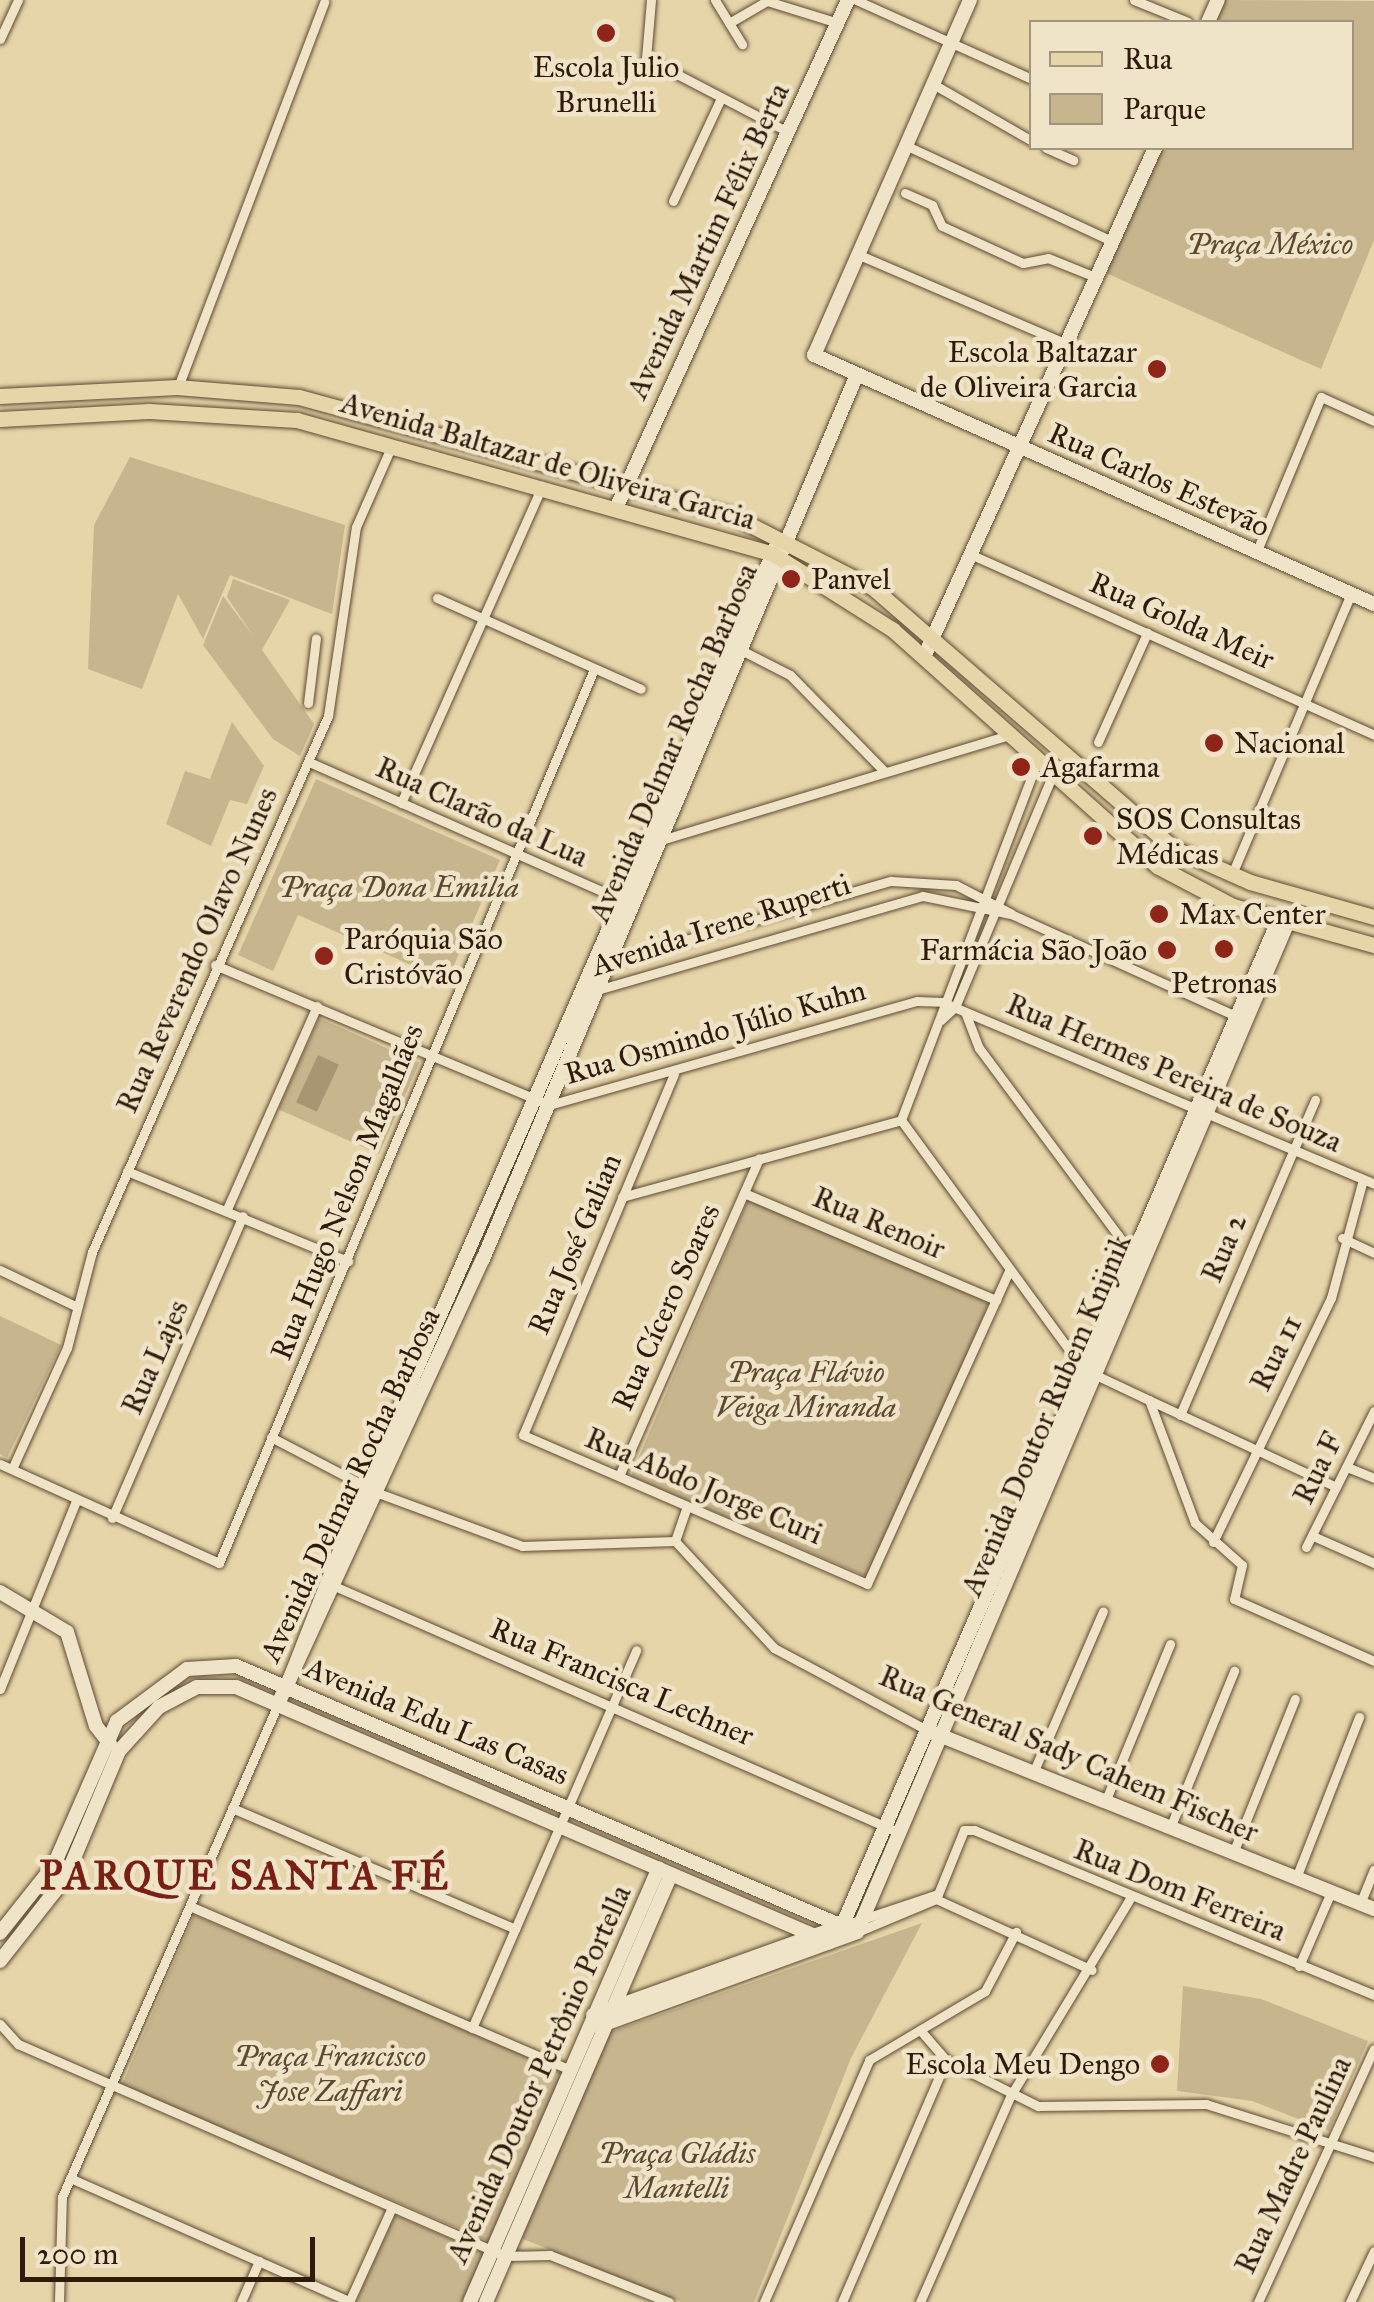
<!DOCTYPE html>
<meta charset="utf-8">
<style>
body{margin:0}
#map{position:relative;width:1374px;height:2302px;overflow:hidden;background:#e6d5a9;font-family:"IM FELL Great Primer",serif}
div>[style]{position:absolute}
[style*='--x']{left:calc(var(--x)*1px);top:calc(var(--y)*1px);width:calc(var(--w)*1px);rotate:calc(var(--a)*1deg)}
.green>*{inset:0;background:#c7b58e;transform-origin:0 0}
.water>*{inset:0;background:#a89673;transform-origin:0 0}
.roads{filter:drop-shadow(0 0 2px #5e4a32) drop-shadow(0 0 2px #5e4a32)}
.street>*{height:9px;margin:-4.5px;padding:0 4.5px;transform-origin:4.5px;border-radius:4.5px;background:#efe4c7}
.secondary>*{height:14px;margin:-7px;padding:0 7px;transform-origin:7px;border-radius:7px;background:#efe4c7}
.primary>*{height:15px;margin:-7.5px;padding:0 7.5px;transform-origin:7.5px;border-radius:7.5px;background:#e6d5a9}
.dots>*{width:28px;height:28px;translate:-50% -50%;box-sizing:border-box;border:5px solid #efe4c7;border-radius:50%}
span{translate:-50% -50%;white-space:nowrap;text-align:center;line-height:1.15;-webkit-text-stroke:9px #efe4c7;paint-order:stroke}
.poi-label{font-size:30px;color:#301b0b}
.right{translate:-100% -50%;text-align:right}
.left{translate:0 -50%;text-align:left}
.street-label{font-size:30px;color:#301b0b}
.park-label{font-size:30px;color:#5d4932;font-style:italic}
.district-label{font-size:40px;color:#7a1f14;font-weight:700;letter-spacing:2.5px}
.legend{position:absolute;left:1029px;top:20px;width:325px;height:130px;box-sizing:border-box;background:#efe4c7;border:2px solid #a3947c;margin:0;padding:12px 18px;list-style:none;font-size:30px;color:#301b0b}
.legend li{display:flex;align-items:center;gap:20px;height:50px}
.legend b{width:50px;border:2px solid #a3947c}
.scale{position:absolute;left:20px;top:2237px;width:295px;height:45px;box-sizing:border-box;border:5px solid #301b0b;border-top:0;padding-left:12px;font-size:30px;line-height:35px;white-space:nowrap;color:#301b0b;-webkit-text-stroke:8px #efe4c7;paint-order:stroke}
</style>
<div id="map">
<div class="green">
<i style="clip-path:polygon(1225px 0,1374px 1px,1374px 240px,1321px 369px,1106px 273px,1161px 148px,1352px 148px,1352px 22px,1215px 22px)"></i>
<i style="clip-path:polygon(130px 457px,345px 525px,332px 614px,230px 575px,203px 639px,178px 594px,142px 689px,88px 669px,94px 525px)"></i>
<i style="clip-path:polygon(233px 579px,290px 600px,262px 650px,314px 724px,300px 756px,273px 739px,203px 645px,223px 596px,254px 637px,227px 597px)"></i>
<i style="clip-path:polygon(232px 722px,264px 766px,247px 804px,230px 800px,211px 846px,166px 824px,185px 771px,210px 779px)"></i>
<i style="clip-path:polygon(316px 779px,500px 860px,447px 981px,298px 915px,273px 971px,238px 955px)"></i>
<i style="left:319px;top:1018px;width:110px;height:100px;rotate:24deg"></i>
<i style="left:748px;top:1200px;width:262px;height:300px;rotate:23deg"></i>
<i style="clip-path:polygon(0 1316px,61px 1345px,7px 1458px,0 1454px)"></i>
<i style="left:194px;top:1915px;width:401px;height:185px;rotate:23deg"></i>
<i style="clip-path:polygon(922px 1923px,851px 2058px,754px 2302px,681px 2302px,518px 2237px,607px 2033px)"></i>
<i style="clip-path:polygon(1183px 1986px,1261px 1999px,1368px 2041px,1329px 2131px,1252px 2101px,1177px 2091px)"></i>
<i style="clip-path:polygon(395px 2215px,486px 2254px,465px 2302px,356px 2302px)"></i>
</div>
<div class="water">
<i style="left:318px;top:1055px;width:23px;height:52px;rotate:25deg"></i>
</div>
<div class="roads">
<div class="street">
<i style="--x:651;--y:0;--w:58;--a:94.9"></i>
<i style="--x:646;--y:58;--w:160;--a:27.5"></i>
<i style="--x:715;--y:0;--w:52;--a:58.5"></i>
<i style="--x:856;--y:0;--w:193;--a:24.2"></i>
<i style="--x:1134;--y:0;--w:58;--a:22.2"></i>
<i style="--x:729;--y:23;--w:44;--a:-30.1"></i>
<i style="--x:767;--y:1;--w:74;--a:17.2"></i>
<i style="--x:0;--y:39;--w:43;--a:-65.2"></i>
<i style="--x:933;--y:84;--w:114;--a:29.9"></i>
<i style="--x:905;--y:145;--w:230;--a:24.9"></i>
<i style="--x:1046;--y:148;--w:30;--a:24"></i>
<i style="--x:905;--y:193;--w:30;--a:24"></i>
<i style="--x:932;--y:205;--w:23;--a:65"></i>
<i style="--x:942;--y:226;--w:89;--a:24.6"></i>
<i style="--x:1023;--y:263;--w:25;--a:-11"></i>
<i style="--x:1048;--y:258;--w:54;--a:21.8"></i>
<i style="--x:673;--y:201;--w:111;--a:-65"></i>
<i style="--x:857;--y:254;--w:228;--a:23.2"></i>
<i style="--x:178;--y:387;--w:412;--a:-69.2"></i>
<i style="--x:1256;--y:553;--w:169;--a:-67.4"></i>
<i style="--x:1321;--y:397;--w:58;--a:24.4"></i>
<i style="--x:970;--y:554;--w:443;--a:24.1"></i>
<i style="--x:437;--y:598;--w:223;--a:24"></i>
<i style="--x:739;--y:649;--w:57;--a:27"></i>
<i style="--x:790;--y:675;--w:134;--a:45.6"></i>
<i style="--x:308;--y:703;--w:65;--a:-83"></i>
<i style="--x:1098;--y:742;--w:120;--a:-65.8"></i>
<i style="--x:309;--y:762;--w:342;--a:23.8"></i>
<i style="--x:401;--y:803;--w:347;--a:-66"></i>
<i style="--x:658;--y:841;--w:367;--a:-16.8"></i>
<i style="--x:1232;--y:874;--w:304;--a:-67"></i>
<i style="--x:606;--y:963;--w:297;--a:-16.1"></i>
<i style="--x:891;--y:881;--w:65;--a:3.5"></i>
<i style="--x:956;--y:885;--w:61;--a:27.4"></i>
<i style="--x:215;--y:965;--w:362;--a:22.7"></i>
<i style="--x:549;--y:1105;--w:382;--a:-15.8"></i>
<i style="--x:917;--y:1001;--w:25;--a:2"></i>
<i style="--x:942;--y:1002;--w:469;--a:22.8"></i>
<i style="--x:597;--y:990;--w:339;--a:-16.1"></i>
<i style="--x:923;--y:896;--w:90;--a:11.6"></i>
<i style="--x:1011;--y:914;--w:249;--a:24.4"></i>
<i style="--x:965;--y:1012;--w:39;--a:69"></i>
<i style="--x:979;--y:1048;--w:258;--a:53.4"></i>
<i style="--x:941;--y:1020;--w:19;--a:-43"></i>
<i style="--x:955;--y:1007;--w:251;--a:-67.2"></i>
<i style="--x:674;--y:1074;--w:391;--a:112.7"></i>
<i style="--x:523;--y:1435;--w:375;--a:23.4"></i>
<i style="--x:867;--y:1584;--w:344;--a:-65.6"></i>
<i style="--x:901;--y:1120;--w:308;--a:53.8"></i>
<i style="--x:1083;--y:1369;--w:73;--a:25.2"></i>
<i style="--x:1149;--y:1400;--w:131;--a:69.5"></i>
<i style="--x:1195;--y:1523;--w:63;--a:41.8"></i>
<i style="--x:1242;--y:1565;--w:35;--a:103"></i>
<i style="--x:1234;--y:1599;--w:153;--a:23.9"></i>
<i style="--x:901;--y:1120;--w:383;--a:-69.2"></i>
<i style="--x:127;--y:1171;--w:239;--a:22.2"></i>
<i style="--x:744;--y:1193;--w:274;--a:23"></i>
<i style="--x:622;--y:1197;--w:289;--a:-15.4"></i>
<i style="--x:227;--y:1209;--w:222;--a:-66.1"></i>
<i style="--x:1342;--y:1238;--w:35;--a:25"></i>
<i style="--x:0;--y:1270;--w:83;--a:25.6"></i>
<i style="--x:1149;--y:1400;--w:206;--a:24.9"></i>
<i style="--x:1180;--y:1415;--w:343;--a:-66.8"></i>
<i style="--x:271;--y:1437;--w:121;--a:27.6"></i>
<i style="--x:378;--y:1493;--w:153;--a:20.2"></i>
<i style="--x:522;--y:1546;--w:153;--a:-1.9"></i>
<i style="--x:0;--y:1464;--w:240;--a:24.3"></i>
<i style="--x:219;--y:1563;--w:969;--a:-67.24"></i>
<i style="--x:1347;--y:1467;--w:29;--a:22"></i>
<i style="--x:12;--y:1469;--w:133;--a:-65.6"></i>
<i style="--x:67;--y:1348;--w:99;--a:-75.4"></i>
<i style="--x:92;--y:1252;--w:586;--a:-66.24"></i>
<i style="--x:328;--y:716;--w:191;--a:-81.6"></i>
<i style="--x:356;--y:527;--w:90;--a:-66.3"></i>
<i style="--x:619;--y:1476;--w:347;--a:-66.2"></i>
<i style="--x:112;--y:1518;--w:329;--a:-66.6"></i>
<i style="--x:1313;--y:1536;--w:67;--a:23.9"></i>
<i style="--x:675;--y:1541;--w:146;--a:47.2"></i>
<i style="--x:774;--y:1648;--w:176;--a:28.2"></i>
<i style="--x:675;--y:1541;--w:36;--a:-71"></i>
<i style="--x:1213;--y:1542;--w:271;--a:-64.2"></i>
<i style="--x:1331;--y:1298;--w:123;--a:-74.9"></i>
<i style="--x:1306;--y:1547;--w:152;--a:-63.4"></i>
<i style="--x:332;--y:1585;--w:618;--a:23.58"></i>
<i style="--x:0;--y:1689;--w:203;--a:-68"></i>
<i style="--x:1033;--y:1773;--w:176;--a:-66.6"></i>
<i style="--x:1105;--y:1802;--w:171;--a:-67.6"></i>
<i style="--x:232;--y:1808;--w:308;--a:23.1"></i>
<i style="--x:1170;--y:1828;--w:170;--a:-67.8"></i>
<i style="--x:1233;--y:1853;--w:166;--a:-68.1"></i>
<i style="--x:1296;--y:1878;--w:173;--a:-68.6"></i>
<i style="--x:936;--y:1899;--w:74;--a:-67.9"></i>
<i style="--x:964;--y:1830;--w:10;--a:0"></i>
<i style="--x:974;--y:1830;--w:433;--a:22.4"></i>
<i style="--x:936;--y:1899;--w:171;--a:24.5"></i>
<i style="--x:1360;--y:1904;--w:37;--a:-68"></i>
<i style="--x:192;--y:1907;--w:410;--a:23.3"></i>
<i style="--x:842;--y:1926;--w:101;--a:-18.4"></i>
<i style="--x:857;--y:1932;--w:86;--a:-22.7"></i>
<i style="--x:1299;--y:1966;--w:81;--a:-66.6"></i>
<i style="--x:0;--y:2024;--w:27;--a:48"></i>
<i style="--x:18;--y:2044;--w:531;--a:23.52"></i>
<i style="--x:505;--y:2256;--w:45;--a:-1.3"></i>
<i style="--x:550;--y:2255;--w:128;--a:21.6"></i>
<i style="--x:472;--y:2028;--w:412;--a:-66.5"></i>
<i style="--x:920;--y:2030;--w:40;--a:49"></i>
<i style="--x:946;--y:2060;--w:103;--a:26.6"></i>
<i style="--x:1038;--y:2106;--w:168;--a:-0.7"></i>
<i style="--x:1206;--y:2104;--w:176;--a:17.5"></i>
<i style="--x:70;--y:2178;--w:305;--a:23.8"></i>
<i style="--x:59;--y:2302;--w:105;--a:-88.4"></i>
<i style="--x:62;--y:2197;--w:538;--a:-66.34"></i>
<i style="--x:241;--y:2302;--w:45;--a:-66.3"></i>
<i style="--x:349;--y:2302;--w:104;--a:-65.6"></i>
<i style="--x:764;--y:2302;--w:264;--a:-66.5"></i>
<i style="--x:869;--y:2060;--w:135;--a:-30.7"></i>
<i style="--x:985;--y:1991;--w:67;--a:-62.3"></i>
<i style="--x:842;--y:2302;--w:263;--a:-66.7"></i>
<i style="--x:920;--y:2302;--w:226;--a:-66.3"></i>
<i style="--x:1011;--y:2095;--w:228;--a:-58.8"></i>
<i style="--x:1258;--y:2302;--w:278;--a:-65.4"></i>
<i style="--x:1350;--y:2302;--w:56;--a:-64.8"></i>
</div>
<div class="secondary">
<i style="--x:970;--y:0;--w:388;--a:113.7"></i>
<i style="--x:814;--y:355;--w:613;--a:23.97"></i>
<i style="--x:1208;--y:22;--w:24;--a:-66"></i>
<i style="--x:618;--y:504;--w:554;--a:-65.47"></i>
<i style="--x:924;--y:657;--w:559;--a:-65.59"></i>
<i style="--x:0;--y:1592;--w:78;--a:30.8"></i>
<i style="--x:67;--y:1632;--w:98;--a:72.9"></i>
<i style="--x:96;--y:1726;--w:23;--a:52"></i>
<i style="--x:287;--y:1686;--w:214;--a:-68.6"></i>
<i style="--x:365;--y:1487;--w:1029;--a:-66.4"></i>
<i style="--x:278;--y:1704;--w:490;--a:-65.3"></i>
<i style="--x:483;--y:1259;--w:958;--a:-67.08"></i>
<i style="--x:934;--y:1733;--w:474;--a:21.8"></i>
<i style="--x:857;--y:1932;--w:1098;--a:-66.89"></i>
<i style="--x:0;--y:1933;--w:87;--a:-51.5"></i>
<i style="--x:54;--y:1865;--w:157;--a:-66.4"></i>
<i style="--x:117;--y:1721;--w:87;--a:-36.6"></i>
<i style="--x:187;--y:1669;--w:49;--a:-3.5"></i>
<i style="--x:236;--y:1666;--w:659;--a:23.22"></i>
<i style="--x:0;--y:1961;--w:107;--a:-51.8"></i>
<i style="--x:66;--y:1877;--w:137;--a:-67.2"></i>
<i style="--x:119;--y:1751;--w:59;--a:-47.7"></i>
<i style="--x:159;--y:1707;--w:43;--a:-27.8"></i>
<i style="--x:197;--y:1687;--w:39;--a:0"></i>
<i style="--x:236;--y:1687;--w:646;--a:23.27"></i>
<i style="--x:593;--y:2015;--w:264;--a:-19.7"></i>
<i style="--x:842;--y:1926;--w:1098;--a:-66.54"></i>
<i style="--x:599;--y:2026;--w:275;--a:-20"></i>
<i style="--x:470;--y:2302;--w:473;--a:-66.5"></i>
<i style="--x:486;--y:2302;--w:466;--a:-66.6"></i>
</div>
<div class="primary">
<i style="--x:0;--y:396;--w:177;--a:-2.9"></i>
<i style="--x:177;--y:387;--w:122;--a:4.7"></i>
<i style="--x:299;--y:397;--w:448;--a:15.3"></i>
<i style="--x:731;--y:515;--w:158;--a:27.1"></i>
<i style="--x:872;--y:587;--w:398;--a:40.9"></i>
<i style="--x:1173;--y:848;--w:84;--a:23.8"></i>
<i style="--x:1250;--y:882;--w:129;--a:15.8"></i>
<i style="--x:0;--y:419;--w:149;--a:-3.1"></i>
<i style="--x:149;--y:411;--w:148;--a:3.5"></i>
<i style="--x:297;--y:420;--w:495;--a:15.7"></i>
<i style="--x:773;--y:554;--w:142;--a:32.3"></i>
<i style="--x:893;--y:630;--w:354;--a:41.8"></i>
<i style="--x:1157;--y:866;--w:86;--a:27.8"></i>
<i style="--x:1233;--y:906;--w:146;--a:15.5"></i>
</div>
</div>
<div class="dots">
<i style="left:606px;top:33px;background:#8f2418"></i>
<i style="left:1157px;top:369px;background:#8f2418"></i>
<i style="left:791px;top:579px;background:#8f2418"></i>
<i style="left:1214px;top:743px;background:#8f2418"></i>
<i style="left:1021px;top:767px;background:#8f2418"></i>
<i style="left:1093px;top:836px;background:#8f2418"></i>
<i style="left:1159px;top:914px;background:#8f2418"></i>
<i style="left:1224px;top:949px;background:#8f2418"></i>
<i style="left:1167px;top:950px;background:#8f2418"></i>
<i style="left:324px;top:956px;background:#8f2418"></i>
<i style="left:1160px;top:2064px;background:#8f2418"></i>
</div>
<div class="poi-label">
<span style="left:606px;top:84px">Escola Julio<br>Brunelli</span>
<span class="right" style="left:1137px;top:369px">Escola Baltazar<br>de Oliveira Garcia</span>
<span class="left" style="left:811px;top:579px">Panvel</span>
<span class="left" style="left:1234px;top:743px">Nacional</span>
<span class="left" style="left:1041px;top:767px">Agafarma</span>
<span class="left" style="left:1116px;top:836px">SOS Consultas<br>Médicas</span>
<span class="left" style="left:1179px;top:914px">Max Center</span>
<span class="left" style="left:344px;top:956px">Paróquia São<br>Cristóvão</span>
<span class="right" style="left:1147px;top:950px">Farmácia São João</span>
<span style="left:1224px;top:983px">Petronas</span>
<span class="right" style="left:1140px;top:2064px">Escola Meu Dengo</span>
</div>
<div class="street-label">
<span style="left:708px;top:241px;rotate:-65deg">Avenida Martim Félix Berta</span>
<span style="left:548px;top:461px;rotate:16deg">Avenida Baltazar de Oliveira Garcia</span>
<span style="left:1159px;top:480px;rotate:24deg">Rua Carlos Estevão</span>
<span style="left:1182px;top:621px;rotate:24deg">Rua Golda Meir</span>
<span style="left:673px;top:743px;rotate:-67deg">Avenida Delmar Rocha Barbosa</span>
<span style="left:482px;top:812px;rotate:24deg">Rua Clarão da Lua</span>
<span style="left:721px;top:925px;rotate:-18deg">Avenida Irene Ruperti</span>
<span style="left:197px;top:950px;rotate:-66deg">Rua Reverendo Olavo Nunes</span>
<span style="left:715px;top:1032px;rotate:-16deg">Rua Osmindo Júlio Kuhn</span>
<span style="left:1174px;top:1073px;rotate:23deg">Rua Hermes Pereira de Souza</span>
<span style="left:347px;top:1192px;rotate:-68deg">Rua Hugo Nelson Magalhães</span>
<span style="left:879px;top:1223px;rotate:23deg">Rua Renoir</span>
<span style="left:575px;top:1244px;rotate:-67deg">Rua José Galian</span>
<span style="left:1224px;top:1248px;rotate:-67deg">Rua 2</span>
<span style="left:666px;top:1307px;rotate:-66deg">Rua Cícero Soares</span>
<span style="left:1276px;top:1353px;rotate:-64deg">Rua 11</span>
<span style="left:155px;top:1357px;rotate:-66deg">Rua Lajes</span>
<span style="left:1046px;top:1415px;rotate:-67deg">Avenida Doutor Rubem Knijnik</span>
<span style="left:1318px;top:1468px;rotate:-64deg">Rua F</span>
<span style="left:350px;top:1485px;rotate:-65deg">Avenida Delmar Rocha Barbosa</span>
<span style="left:704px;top:1486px;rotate:23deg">Rua Abdo Jorge Curi</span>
<span style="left:622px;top:1682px;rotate:23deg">Rua Francisca Lechner</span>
<span style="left:437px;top:1721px;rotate:23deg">Avenida Edu Las Casas</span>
<span style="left:1069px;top:1754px;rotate:23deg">Rua General Sady Cahem Fischer</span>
<span style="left:1180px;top:1890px;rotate:22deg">Rua Dom Ferreira</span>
<span style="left:539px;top:2074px;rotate:-66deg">Avenida Doutor Petrônio Portella</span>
<span style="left:1293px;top:2165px;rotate:-65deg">Rua Madre Paulina</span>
</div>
<div class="park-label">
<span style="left:1270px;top:244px">Praça México</span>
<span style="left:399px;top:887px">Praça Dona Emilia</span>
<span style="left:806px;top:1389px">Praça Flávio<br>Veiga Miranda</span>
<span style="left:330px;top:2073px">Praça Francisco<br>Jose Zaffari</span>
<span style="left:677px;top:2170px">Praça Gládis<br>Mantelli</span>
</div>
<div class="district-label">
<span style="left:245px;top:1876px">PARQUE SANTA FÉ</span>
</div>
<ul class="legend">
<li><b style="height:12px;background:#e6d5a9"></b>Rua</li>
<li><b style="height:28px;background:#c7b58e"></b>Parque</li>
</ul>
<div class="scale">200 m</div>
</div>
